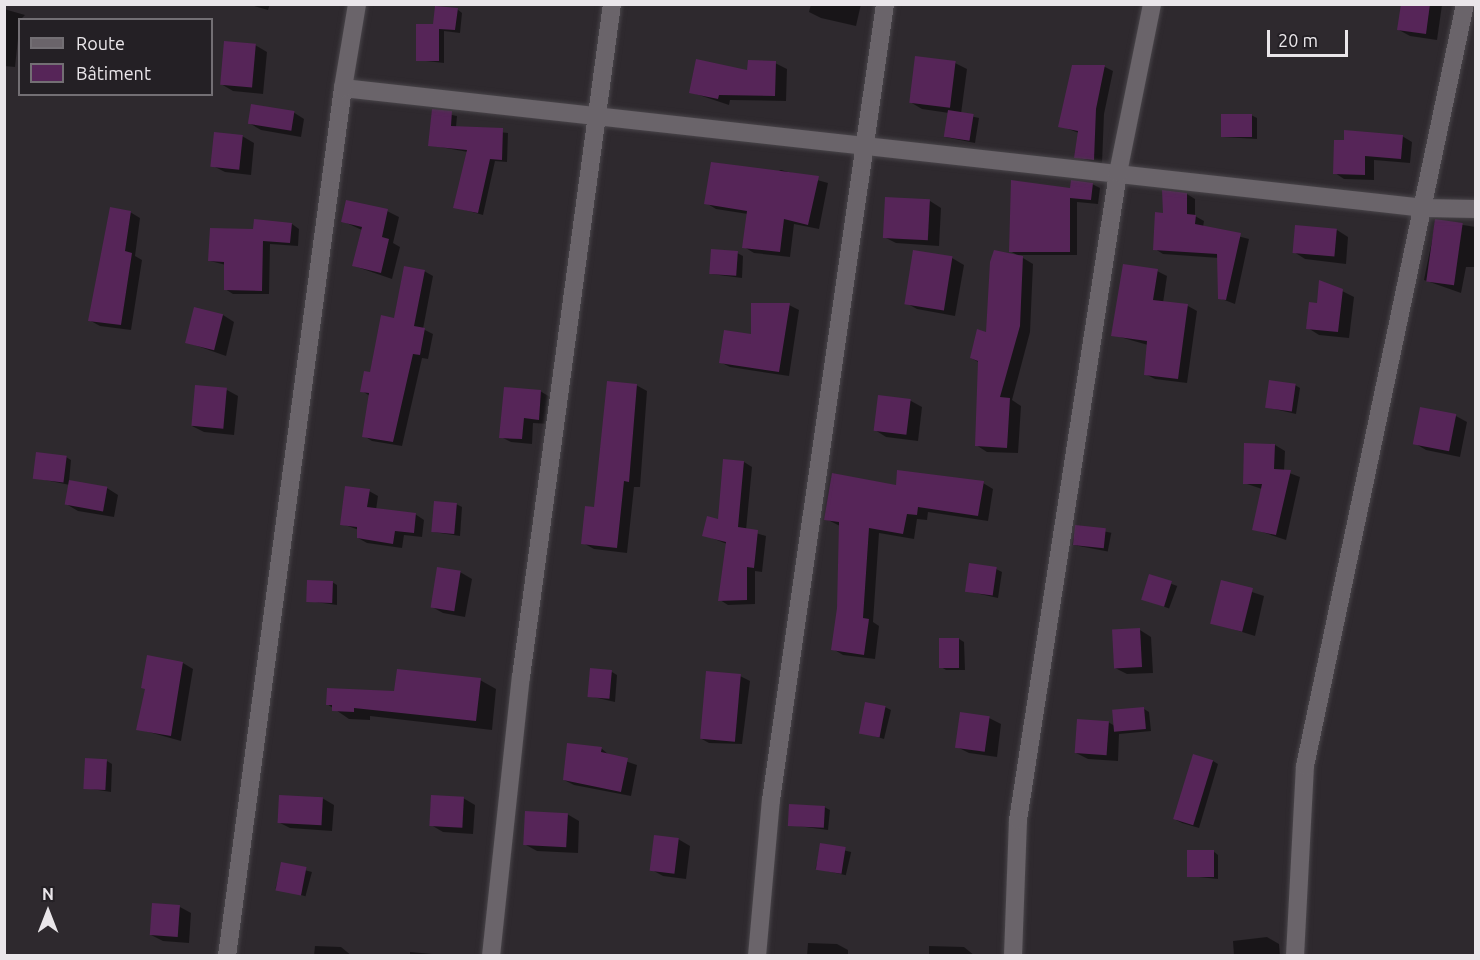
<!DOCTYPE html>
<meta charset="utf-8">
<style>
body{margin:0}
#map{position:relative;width:1480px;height:960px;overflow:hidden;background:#2e292e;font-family:Ubuntu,sans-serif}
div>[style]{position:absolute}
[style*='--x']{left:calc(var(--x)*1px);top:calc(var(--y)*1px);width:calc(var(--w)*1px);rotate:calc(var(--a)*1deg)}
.shadow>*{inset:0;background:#0007;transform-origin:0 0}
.building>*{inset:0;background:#562558;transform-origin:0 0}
.roads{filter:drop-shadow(0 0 2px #49454a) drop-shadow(0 0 2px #49454a)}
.street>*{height:18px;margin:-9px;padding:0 9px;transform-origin:9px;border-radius:9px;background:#6a646a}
span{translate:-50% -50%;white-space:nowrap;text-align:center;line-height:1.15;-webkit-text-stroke:5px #242025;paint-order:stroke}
.frame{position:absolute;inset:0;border:6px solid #eae6ea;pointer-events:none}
.legend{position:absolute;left:18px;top:18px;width:195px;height:78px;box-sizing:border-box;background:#242025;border:2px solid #736f74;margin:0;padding:8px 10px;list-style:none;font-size:18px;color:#eae6ea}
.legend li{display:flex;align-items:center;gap:12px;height:30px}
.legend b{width:30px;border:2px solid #736f74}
.north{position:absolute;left:18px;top:882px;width:60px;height:60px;-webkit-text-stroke:4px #242025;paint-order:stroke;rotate:0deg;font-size:16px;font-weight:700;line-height:24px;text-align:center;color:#eae6ea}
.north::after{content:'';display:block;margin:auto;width:21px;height:27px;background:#eae6ea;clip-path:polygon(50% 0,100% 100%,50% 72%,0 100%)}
.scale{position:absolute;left:1267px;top:30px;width:81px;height:27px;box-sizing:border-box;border:3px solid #eae6ea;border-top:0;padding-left:8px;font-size:18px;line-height:21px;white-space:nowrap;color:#eae6ea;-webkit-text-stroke:4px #242025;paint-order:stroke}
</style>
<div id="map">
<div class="shadow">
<i style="clip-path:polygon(247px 4px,270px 4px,268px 10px)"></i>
<i style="clip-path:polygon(811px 4px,861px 4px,856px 26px,821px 18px,809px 12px)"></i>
<i style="clip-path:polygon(1402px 4px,1442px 5px,1437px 40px,1410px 36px,1399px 30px)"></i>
<i style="clip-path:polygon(4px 9px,25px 15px,20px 20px,15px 67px,4px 66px)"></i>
<i style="clip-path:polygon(457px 9px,462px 13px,460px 33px,444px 31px,444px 63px,417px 60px,434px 26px)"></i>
<i style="clip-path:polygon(255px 45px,267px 52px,263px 94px,233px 91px,221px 84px)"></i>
<i style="clip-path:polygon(775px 63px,787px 69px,786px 101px,730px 100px,729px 105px,690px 92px)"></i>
<i style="clip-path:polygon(955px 63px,967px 69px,961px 114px,979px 118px,975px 143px,945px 137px,949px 113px,922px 109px,910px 102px)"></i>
<i style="clip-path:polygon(1073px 67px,1105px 67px,1113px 71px,1104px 114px,1102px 164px,1076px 157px,1079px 133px,1060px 126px)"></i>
<i style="clip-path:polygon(433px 111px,457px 116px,456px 127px,508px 133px,507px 162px,495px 161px,483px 215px,454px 207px,468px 152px,429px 145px)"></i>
<i style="clip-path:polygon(293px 112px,304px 119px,301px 137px,261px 130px,249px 123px)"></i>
<i style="clip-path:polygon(1251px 115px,1257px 118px,1257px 139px,1223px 137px)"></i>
<i style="clip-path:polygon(242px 136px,254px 143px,251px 175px,225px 172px,213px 166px)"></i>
<i style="clip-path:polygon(1402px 136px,1412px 142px,1410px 163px,1374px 160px,1374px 180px,1344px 179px,1335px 173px,1346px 142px)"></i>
<i style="clip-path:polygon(781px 170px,828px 183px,819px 229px,794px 224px,790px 257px,754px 253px,744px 247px,748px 214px,716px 209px,706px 203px)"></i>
<i style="clip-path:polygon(1092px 184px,1100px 188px,1098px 204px,1077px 202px,1077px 255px,1018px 255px,1033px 264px,1030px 332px,1012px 400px,1021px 406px,1018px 453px,987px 452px,976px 445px,980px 363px,971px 358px,988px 334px,1019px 256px,1010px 251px,1071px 190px)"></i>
<i style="clip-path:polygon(1187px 194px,1195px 199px,1195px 216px,1204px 221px,1203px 227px,1249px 239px,1235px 304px,1219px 298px,1219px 258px,1163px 254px,1155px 249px,1165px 214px)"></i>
<i style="clip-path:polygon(930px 201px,941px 208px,939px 246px,896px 243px,884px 237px)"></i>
<i style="clip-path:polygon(387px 211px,399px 217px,393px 243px,400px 247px,392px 279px,354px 266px,362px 230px,342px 221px)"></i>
<i style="clip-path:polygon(130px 212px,140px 218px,135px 256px,142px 260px,131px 330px,100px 326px,89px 320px)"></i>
<i style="clip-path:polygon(1436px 221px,1476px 227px,1476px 267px,1466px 267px,1461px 293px,1424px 280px)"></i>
<i style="clip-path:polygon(292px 224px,299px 229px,298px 246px,270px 244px,269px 294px,233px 294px,225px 289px,226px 265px,210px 261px,255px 231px)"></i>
<i style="clip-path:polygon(1337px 230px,1348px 237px,1346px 264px,1305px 259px,1294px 252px)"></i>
<i style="clip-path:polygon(737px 253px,743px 256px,742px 278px,711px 274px)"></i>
<i style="clip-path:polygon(952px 258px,964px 265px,955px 316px,917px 309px,906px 303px)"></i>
<i style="clip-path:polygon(424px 271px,433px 276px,423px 329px,433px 334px,428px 359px,422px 358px,402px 446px,372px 441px,364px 436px,370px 396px,362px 391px,395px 319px)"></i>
<i style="clip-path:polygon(1157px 271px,1167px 276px,1163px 303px,1188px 306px,1197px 311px,1187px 383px,1155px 379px,1145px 374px,1148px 345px,1113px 335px)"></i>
<i style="clip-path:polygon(1342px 291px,1354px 297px,1349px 338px,1319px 335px,1308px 328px,1318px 305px)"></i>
<i style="clip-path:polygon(789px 305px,799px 310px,789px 376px,730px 367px,720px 362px)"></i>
<i style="clip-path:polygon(223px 315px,234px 322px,226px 356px,186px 342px)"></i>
<i style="clip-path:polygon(636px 385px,647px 391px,640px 487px,634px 487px,627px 553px,594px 549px,583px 543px)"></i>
<i style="clip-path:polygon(1295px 385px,1300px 388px,1296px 414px,1266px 407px)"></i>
<i style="clip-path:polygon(227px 390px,238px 396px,234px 435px,204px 432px,192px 426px)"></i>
<i style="clip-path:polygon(540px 391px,550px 397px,549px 424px,533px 423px,532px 444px,511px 442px,501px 437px)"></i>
<i style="clip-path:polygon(879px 397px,911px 401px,922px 407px,918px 441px,886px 437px,875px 430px)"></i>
<i style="clip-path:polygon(1456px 416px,1467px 422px,1460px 457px,1426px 450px,1414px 443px)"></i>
<i style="clip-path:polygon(1275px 445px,1285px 451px,1284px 471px,1300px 477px,1286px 540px,1253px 529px,1262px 489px,1244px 483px)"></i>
<i style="clip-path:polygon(66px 457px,71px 460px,69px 482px,107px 488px,118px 495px,114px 517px,78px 511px,66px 504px,70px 485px,35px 478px)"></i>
<i style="clip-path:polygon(744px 462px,752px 467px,746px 530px,766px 536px,762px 572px,755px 571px,755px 604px,728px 605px,720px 600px,727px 544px,704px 535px,719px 521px)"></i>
<i style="clip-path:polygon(983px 483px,993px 489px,988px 521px,928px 512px,927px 520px,917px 519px,914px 539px,879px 533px,873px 622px,879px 626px,875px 659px,843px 655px,833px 649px,839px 608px,840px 526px,826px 519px,897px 486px)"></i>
<i style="clip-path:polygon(369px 491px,378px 496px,376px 510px,415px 514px,424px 520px,422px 537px,404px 535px,402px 548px,367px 543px,358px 538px,359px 530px,342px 524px)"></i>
<i style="clip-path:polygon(456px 504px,462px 507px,460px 536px,433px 532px)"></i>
<i style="left:1076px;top:526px;width:36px;height:19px;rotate:11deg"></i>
<i style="clip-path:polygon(996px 569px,1002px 572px,998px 598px,966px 591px)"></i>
<i style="clip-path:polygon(460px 572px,472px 579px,465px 617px,443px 613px,432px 607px)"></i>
<i style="left:1150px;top:576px;width:29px;height:24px;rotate:20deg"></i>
<i style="clip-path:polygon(332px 582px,337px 585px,337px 605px,308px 601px)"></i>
<i style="clip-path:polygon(1222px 582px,1264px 596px,1255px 636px,1213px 623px)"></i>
<i style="clip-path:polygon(1140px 630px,1151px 637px,1153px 673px,1127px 674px,1115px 668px)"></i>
<i style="clip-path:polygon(959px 639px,964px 642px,965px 670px,946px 670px,941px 667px)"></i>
<i style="clip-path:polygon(183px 663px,193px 669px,181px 741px,138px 729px,147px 689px)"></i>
<i style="clip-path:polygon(612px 672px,617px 675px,615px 702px,589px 696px)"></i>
<i style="clip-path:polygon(740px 676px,750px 681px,742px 744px,709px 743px,700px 738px)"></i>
<i style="clip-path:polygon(480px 680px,496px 689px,492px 730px,370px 716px,370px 720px,349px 719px,327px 704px)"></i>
<i style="clip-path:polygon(885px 707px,891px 710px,884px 739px,860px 732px)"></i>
<i style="clip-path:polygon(1144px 709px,1149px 712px,1151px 731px,1119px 734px,1118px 761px,1088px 759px,1076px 753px,1108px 722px,1115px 726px)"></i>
<i style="clip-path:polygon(989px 718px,1001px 724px,997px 757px,969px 753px,957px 747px)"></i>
<i style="clip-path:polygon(601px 748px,610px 756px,637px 765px,631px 796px,574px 785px,564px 780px)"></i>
<i style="clip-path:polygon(107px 761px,112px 764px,111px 792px,85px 788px)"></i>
<i style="clip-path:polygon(1213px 761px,1218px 764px,1199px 828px,1182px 823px,1176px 820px)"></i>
<i style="clip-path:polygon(322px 798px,334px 805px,332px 831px,290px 828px,278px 822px)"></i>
<i style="clip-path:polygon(463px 798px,475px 805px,473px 834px,443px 832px,431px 825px)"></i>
<i style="clip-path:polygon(824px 807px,830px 810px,828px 830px,790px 825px)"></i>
<i style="clip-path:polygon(567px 814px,579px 821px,578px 853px,537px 851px,526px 845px)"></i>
<i style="clip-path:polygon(678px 839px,690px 846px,686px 879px,663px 876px,652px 870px)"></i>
<i style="left:821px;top:845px;width:31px;height:24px;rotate:13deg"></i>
<i style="clip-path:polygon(1213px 851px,1218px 855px,1218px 879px,1189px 876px)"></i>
<i style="left:282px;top:864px;width:31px;height:25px;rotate:15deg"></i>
<i style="clip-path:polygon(180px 907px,191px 913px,189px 943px,163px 941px,151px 935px)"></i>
<i style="clip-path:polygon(1267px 937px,1279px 944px,1280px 956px,1234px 956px,1233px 941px)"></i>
<i style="clip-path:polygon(808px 943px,837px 944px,848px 950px,848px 956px,807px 956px)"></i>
<i style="clip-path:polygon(315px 946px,341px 947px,352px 956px,314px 956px)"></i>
<i style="clip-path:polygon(929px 946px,964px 947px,975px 956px,929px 956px)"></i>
<i style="clip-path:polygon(410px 952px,455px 956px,410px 956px)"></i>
</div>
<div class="building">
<i style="clip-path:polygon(1401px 4px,1430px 4px,1426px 34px,1397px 30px)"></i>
<i style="clip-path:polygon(435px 6px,458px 8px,455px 30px,439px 29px,439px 61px,416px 61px,416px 24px,433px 24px)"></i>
<i style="left:224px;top:41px;width:32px;height:44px;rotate:5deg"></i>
<i style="left:915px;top:56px;width:41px;height:47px;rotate:7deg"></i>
<i style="clip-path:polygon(696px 59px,747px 70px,748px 60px,776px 61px,775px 96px,719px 95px,718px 99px,689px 93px)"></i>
<i style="clip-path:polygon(1072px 65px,1105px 65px,1096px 109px,1094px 160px,1074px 158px,1078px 131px,1058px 127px)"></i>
<i style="left:251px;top:104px;width:44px;height:20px;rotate:9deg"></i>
<i style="clip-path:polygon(432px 109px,452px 111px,451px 126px,503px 128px,502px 160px,490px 159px,478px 213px,453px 208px,467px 150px,428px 146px)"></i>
<i style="left:948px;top:110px;width:26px;height:27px;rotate:9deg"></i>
<i style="left:1221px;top:114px;width:31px;height:23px"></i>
<i style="clip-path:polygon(1344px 130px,1403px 135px,1401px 159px,1365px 156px,1365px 175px,1333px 174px,1334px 140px,1344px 140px)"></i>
<i style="left:214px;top:132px;width:29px;height:35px;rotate:6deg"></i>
<i style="clip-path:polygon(711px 162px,819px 176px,808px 225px,784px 219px,780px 252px,742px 248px,747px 211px,704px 204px)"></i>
<i style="clip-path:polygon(1011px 180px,1070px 188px,1071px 180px,1093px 183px,1091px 200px,1070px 198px,1070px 252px,1009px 252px)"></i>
<i style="clip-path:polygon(1162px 190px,1187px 193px,1187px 214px,1196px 215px,1195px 224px,1241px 233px,1226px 300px,1218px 299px,1217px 254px,1153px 250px,1155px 212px,1163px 213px)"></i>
<i style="left:885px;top:197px;width:45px;height:41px;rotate:3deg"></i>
<i style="clip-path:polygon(346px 200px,388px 209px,382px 237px,389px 239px,381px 273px,352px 266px,362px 227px,341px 222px)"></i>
<i style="clip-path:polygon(110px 207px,131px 211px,125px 251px,132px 253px,121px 325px,88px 321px)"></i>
<i style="clip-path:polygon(254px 219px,292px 223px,290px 243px,263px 241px,262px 291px,224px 290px,224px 262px,208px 261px,210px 228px,253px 229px)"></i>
<i style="left:1435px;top:219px;width:28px;height:63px;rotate:8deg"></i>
<i style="left:1295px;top:225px;width:42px;height:28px;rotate:5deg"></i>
<i style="left:711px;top:249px;width:27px;height:25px;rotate:4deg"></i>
<i style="left:913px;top:250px;width:40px;height:55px;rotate:9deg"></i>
<i style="clip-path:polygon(994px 250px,1023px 256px,1020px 326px,1000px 397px,1010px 398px,1007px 448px,975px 446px,978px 361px,970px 358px,977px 329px,986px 332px,990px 262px)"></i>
<i style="clip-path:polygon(1123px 264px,1158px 269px,1153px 300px,1188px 304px,1178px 379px,1144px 375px,1147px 341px,1111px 336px)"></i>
<i style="clip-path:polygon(404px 266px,425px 270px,414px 326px,425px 328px,420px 355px,413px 354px,393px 442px,362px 437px,369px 393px,360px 392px,364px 371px,370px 372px,381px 315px,394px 318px)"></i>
<i style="clip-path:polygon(1319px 280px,1343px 289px,1338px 332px,1306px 329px,1309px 302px,1317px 303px)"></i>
<i style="clip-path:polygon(751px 303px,790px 303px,779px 372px,719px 363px,724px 330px,751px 334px)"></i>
<i style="left:194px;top:307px;width:30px;height:37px;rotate:14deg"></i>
<i style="left:1269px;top:380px;width:27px;height:28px;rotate:8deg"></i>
<i style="clip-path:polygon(607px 381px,637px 384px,629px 482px,624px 481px,617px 548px,581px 544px,585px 506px,594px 507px)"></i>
<i style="left:195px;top:385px;width:32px;height:41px;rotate:5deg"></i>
<i style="clip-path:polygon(504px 387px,541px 390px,539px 420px,524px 418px,522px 439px,499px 438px)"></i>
<i style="left:878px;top:395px;width:33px;height:36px;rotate:7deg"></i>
<i style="left:1420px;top:407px;width:37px;height:38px;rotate:11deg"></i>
<i style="clip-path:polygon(1244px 443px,1275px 444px,1274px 469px,1291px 470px,1276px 535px,1252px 530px,1262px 484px,1243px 484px)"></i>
<i style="left:36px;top:452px;width:31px;height:27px;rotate:7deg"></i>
<i style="clip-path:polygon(723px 459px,744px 461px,738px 527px,758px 530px,754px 568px,747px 567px,747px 600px,718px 601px,726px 542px,702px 536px,707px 516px,718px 519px)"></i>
<i style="clip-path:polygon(897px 470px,984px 481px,978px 516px,918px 507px,917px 515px,907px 514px,903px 534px,869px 528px,863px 618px,869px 619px,864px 655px,831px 650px,837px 608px,839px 522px,824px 520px,832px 473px,896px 485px)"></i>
<i style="left:69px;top:480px;width:39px;height:25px;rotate:10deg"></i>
<i style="clip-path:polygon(345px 486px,370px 489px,367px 507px,416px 513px,414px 533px,395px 531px,393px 544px,357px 538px,357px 527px,340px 525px)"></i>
<i style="left:434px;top:501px;width:23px;height:31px;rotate:5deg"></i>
<i style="left:1075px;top:525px;width:31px;height:20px;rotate:6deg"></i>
<i style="left:969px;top:563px;width:28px;height:29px;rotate:8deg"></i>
<i style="left:437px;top:567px;width:24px;height:41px;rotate:9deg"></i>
<i style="left:1149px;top:574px;width:24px;height:27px;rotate:17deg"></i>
<i style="left:307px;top:580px;width:26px;height:22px;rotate:2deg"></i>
<i style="left:1221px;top:580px;width:33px;height:45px;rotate:14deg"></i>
<i style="left:1140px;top:628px;width:39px;height:28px;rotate:87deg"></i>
<i style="left:939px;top:638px;width:20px;height:30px"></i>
<i style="clip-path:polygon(147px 655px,183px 662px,171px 736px,136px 730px,145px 689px,141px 688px)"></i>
<i style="left:590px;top:668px;width:22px;height:29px;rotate:5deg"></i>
<i style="clip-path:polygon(397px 669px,481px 678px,476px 721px,354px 708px,354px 712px,332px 711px,332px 705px,326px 705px,327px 688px,394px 691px)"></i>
<i style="left:706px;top:671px;width:35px;height:68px;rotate:5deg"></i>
<i style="left:865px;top:702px;width:21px;height:32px;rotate:11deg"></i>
<i style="left:1144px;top:707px;width:22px;height:32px;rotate:85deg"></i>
<i style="left:960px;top:712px;width:30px;height:36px;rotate:8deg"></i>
<i style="left:1077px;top:719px;width:32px;height:34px;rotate:4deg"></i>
<i style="clip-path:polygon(567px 743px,602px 747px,601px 752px,628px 758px,621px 792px,563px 780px)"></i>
<i style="left:1193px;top:754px;width:21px;height:68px;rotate:17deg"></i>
<i style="left:85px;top:758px;width:22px;height:31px;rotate:3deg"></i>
<i style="left:279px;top:795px;width:44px;height:28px;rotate:3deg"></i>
<i style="left:431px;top:795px;width:33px;height:31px;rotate:3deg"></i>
<i style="left:789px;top:804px;width:36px;height:22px;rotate:3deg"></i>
<i style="left:525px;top:811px;width:43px;height:34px;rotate:3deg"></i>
<i style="left:654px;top:835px;width:25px;height:36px;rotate:7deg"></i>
<i style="left:820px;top:843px;width:26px;height:27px;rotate:9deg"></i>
<i style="left:1187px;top:850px;width:27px;height:27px"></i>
<i style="left:281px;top:862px;width:26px;height:29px;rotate:11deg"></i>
<i style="left:152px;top:903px;width:28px;height:32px;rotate:4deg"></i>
</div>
<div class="roads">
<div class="street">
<i style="--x:343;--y:88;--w:1088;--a:6.33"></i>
<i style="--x:1424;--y:208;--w:52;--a:1.1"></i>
<i style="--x:227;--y:956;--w:876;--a:-82.39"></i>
<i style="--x:343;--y:88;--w:85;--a:-80.5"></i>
<i style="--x:491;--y:956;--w:281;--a:-83.9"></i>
<i style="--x:521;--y:677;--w:679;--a:-82.3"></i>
<i style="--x:757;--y:956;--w:157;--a:-84.9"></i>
<i style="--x:771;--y:800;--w:804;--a:-81.85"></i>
<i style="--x:1013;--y:956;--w:136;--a:-87.9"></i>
<i style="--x:1018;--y:820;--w:655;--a:-81.21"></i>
<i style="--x:1118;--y:173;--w:172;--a:-78.6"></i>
<i style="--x:1295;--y:956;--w:190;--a:-87"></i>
<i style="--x:1305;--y:766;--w:779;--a:-78.14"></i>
</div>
</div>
<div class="frame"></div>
<ul class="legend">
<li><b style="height:8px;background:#6a646a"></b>Route</li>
<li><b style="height:16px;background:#562558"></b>Bâtiment</li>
</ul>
<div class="north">N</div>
<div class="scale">20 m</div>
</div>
